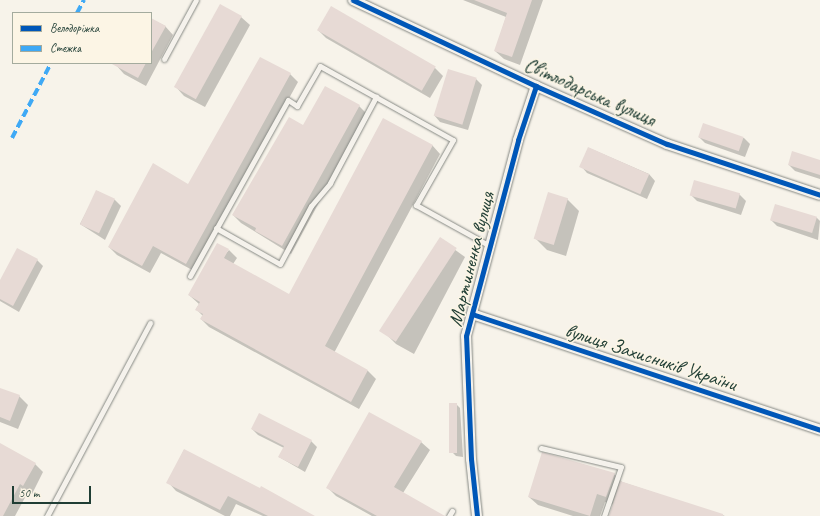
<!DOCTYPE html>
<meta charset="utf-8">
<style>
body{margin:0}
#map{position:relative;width:820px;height:516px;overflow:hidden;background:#f7f3ea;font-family:Caveat,sans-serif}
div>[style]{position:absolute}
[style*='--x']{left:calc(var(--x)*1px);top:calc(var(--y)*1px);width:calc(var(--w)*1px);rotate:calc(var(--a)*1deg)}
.shadow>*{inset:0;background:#0003}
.building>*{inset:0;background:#e7dad5;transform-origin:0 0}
.roads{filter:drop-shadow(0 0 1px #868984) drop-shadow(0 0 1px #868984)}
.service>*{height:5px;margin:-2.5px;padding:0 2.5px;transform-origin:2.5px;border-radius:2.5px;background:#f5f2ec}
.minor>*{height:10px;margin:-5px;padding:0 5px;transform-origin:5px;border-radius:5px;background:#f5f2ec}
.quiet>*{height:4px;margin-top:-2px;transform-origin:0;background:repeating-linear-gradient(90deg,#3fa9f5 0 8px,transparent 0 12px)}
.cycleway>*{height:5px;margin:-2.5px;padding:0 2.5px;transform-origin:2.5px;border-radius:2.5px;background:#0057b8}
span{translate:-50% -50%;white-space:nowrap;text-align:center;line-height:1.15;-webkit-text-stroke:3px #fcf5e5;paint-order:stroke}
.street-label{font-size:20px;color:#1f3d34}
.legend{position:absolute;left:12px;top:12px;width:140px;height:52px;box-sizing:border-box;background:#fcf5e5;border:1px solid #a4ab9e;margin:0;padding:5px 7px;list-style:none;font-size:12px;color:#1f3d34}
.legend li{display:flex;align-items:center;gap:8px;height:20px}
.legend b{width:20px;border:1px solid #a4ab9e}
.scale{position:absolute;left:12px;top:486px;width:79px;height:18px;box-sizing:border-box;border:2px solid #1f3d34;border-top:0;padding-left:5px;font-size:12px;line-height:14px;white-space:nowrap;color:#1f3d34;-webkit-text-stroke:3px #fcf5e5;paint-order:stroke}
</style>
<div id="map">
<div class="shadow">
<i style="clip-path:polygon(463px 0,543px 0,520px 65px,504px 59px,495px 51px,506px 17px)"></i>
<i style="clip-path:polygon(241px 17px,250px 25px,205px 107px,184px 96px,176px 87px)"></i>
<i style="clip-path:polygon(151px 19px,165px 26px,173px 35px,146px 86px,124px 74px,116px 65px,117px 63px,151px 63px)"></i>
<i style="clip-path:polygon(318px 30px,435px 68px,443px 76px,430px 98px,326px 38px)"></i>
<i style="clip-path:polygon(290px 74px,298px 82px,194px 271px,161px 253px,150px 273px,117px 255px,109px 247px,189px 186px)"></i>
<i style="clip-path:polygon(476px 79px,482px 85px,468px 130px,440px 122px,434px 115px)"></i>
<i style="clip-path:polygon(359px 106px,367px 114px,291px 254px,241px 223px,233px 215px,303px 126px)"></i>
<i style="clip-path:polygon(699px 137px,744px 138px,750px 144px,745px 157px,705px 143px)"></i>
<i style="clip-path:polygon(432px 145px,440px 154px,334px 353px,368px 371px,376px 379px,359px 409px,209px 327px,201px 319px,203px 316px,196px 309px,199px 304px,189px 295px,229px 250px,237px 258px,233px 264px,289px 295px)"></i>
<i style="clip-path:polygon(589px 148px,649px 174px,655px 181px,647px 199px,587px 173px,581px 166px)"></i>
<i style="clip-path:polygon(820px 161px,820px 179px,795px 171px,789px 165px)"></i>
<i style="clip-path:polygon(97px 191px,115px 200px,121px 206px,105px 240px,80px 224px)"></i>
<i style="clip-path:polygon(739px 194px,746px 201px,741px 215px,697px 201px,691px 195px)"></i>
<i style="clip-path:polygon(567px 199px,579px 211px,566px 256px,547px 250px,535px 238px)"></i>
<i style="clip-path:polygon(776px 205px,817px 218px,820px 221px,818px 240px,777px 226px,771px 220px)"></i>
<i style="clip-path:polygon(440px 239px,465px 257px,414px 354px,396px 344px,388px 336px)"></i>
<i style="clip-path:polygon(37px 260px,43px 266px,19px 312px,0 301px,0 283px)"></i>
<i style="clip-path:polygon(0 389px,19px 396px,28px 405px,18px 429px,0 422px)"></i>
<i style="clip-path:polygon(456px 404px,460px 408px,463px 457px,456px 456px,452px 452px)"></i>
<i style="clip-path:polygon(252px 429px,311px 441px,317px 447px,305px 472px,279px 457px,284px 448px,258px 435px)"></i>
<i style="clip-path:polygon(421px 442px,430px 450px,403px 493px,443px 516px,372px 516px,336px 496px,328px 488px)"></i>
<i style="clip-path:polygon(0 444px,35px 464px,43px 472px,32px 494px,28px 492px,15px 516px,0 516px)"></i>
<i style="clip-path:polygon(184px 450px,313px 516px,263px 516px,236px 504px,230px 516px,225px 516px,176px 491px,168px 482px)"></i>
<i style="clip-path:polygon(614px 474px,622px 482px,725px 516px,610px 516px,614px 505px,605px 502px,600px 516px,573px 516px,538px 505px,529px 497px)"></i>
</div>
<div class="building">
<i style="clip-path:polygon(474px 0,532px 0,512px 57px,494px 51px,507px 13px)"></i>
<i style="left:220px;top:4px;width:25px;height:95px;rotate:29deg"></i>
<i style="left:331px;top:6px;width:121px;height:28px;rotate:30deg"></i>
<i style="clip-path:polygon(151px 18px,166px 26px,151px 53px)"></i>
<i style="clip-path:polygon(260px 57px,291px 73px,186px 264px,153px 246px,142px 266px,108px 247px,153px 163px,188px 184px)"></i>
<i style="clip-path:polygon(110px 63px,146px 63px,138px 78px)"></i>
<i style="left:448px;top:69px;width:30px;height:49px;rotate:17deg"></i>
<i style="clip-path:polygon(325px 86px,360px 105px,282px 246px,255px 231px,256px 228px,232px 215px,289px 117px,303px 125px)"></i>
<i style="clip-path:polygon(383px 118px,433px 145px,325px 346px,368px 370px,351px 402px,200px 319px,203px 314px,195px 310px,200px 302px,188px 295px,217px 243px,229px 249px,224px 258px,289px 294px)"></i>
<i style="left:703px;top:123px;width:43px;height:15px;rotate:19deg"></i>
<i style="left:588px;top:147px;width:67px;height:22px;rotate:24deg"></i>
<i style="clip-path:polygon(792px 151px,820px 160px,820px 175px,788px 165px)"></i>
<i style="left:694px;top:180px;width:48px;height:16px;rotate:16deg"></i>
<i style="left:96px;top:190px;width:21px;height:38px;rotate:25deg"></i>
<i style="left:548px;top:192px;width:21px;height:49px;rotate:17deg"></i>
<i style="left:775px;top:204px;width:44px;height:17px;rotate:17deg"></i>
<i style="left:440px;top:237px;width:20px;height:112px;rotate:33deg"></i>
<i style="clip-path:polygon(17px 248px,38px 259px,13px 306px,0 299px,0 280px)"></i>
<i style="clip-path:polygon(0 388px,20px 395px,10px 421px,0 417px)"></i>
<i style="left:449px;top:403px;width:8px;height:50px"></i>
<i style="clip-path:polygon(369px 412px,422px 441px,394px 487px,445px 516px,377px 516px,326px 488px)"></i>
<i style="clip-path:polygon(259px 413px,312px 440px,298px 467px,278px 457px,284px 446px,251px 429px)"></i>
<i style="clip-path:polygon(0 443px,36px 463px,23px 486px,20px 484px,3px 516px,0 516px)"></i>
<i style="clip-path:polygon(184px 449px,260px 488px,261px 486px,315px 516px,268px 516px,228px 496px,220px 510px,166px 483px)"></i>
<i style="clip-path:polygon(542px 452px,615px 473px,606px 497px,597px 494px,590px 516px,528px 497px)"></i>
<i style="clip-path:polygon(620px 481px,723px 514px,723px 516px,609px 516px)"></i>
</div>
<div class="roads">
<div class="service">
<i style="--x:164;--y:59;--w:67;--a:-61.5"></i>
<i style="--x:216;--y:228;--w:73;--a:29.4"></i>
<i style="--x:280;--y:264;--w:66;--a:-61.9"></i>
<i style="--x:311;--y:206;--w:30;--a:-50"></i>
<i style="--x:330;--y:183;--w:98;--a:-61.9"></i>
<i style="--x:190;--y:276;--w:201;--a:-60.9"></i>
<i style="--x:288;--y:100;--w:11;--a:34"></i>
<i style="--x:297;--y:106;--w:46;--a:-60.1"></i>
<i style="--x:320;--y:66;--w:152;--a:29.1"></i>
<i style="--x:453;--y:140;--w:75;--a:119.6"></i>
<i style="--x:416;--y:205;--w:85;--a:29"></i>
<i style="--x:541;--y:448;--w:82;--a:13.4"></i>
<i style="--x:621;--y:467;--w:52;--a:109.1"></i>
<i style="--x:47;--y:516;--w:219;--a:-61.9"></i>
<i style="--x:449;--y:516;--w:6;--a:-59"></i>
</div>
<div class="minor">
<i style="--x:353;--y:0;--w:202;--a:25.2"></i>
<i style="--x:536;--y:86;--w:143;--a:23.9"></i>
<i style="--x:667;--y:144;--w:161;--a:18.4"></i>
<i style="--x:472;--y:314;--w:367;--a:18.4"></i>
<i style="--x:477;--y:516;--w:57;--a:-96"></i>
<i style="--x:471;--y:459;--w:123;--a:-92.3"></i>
<i style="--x:466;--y:336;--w:203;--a:-75.1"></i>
<i style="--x:518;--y:140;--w:57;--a:-71.6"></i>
</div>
</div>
<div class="quiet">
<i style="--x:77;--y:13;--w:15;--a:-62"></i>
<i style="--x:12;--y:138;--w:85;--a:-62.5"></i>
</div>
<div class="cycleway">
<i style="--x:353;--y:0;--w:202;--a:25.2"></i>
<i style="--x:536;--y:86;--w:143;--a:23.9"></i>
<i style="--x:667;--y:144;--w:161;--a:18.4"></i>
<i style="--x:472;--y:314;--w:367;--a:18.4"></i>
<i style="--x:477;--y:516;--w:57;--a:-96"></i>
<i style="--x:471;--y:459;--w:123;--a:-92.3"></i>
<i style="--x:466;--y:336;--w:203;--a:-75.1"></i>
<i style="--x:518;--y:140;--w:57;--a:-71.6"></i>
</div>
<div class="street-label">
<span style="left:590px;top:92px;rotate:24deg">Світлодарська вулиця</span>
<span style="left:471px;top:259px;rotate:-76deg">Мартиненка вулиця</span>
<span style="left:651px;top:357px;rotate:18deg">вулиця Захисників України</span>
</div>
<ul class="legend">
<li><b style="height:5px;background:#0057b8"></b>Велодоріжка</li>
<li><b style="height:5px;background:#3fa9f5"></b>Стежка</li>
</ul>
<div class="scale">50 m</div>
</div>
